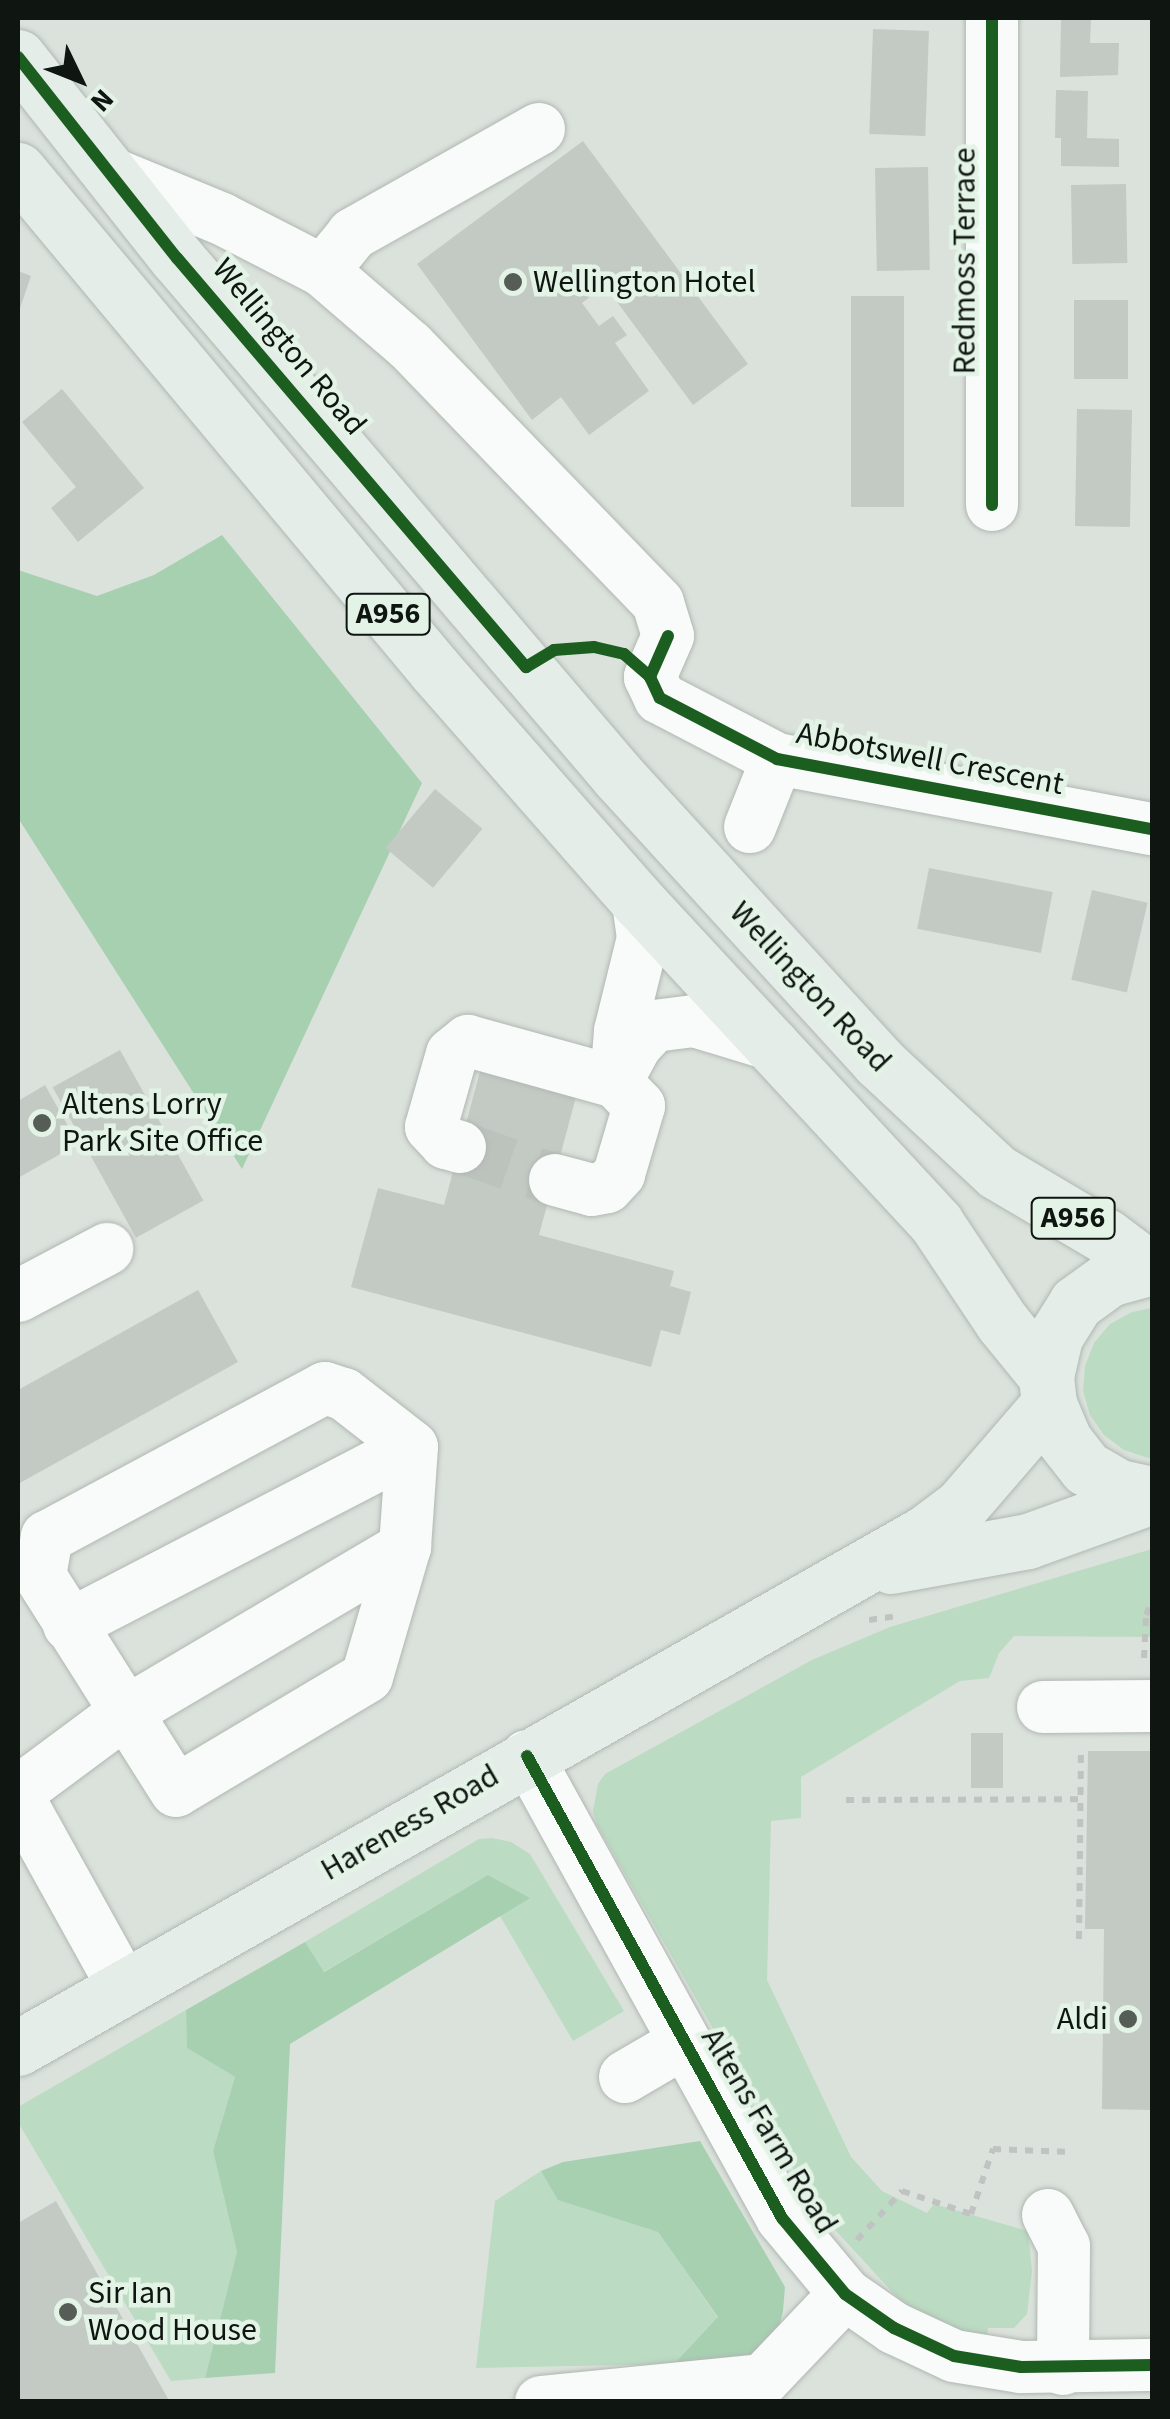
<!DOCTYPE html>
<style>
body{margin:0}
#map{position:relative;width:1170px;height:2419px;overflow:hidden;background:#dae2db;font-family:"Source Sans 3",sans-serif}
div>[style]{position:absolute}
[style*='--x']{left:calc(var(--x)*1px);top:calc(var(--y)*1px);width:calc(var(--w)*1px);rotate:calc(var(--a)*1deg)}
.green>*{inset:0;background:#bbdbc2}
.forest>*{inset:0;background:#a7d0b1}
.building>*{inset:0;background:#c3cac4;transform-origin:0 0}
.minor-tunnel>*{height:52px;margin-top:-26px;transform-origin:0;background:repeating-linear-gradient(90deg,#bcc3bd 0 52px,transparent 0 78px)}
.path>*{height:6px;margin-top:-3px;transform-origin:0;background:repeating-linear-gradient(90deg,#c0c3c1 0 8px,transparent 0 16px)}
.roads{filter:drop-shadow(0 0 2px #b1b7b2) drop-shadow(0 0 2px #b1b7b2)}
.minor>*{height:52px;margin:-26px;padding:0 26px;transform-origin:26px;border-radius:26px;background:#f9fbfa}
.major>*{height:55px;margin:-27.5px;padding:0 27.5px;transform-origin:27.5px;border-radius:27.5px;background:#e4ede7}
.cycleway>*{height:12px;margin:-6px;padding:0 6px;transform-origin:6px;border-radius:6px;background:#1b5e20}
.dots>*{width:28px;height:28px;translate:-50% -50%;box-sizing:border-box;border:5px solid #e3f3e6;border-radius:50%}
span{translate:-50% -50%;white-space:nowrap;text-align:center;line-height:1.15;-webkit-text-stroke:9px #e3f3e6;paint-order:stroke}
.shield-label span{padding:2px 8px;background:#e3f3e6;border:2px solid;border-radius:8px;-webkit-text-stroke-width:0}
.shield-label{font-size:30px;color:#0f1510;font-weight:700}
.street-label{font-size:32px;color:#0f1510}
.poi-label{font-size:32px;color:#0f1510}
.left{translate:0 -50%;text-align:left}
.right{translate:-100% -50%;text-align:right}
.frame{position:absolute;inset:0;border:20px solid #0f1510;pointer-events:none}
.north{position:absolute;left:30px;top:30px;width:100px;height:100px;-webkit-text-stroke:8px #e3f3e6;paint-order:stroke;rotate:133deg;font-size:28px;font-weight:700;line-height:40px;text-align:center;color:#0f1510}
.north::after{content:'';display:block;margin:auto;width:35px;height:45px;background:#0f1510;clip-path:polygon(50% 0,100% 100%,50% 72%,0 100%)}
</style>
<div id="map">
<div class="green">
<i style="clip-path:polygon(1152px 1308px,1152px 1458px,1148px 1458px,1124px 1450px,1104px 1435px,1090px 1415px,1083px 1391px,1085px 1366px,1094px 1343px,1110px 1324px,1132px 1312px)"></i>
<i style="clip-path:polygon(1152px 1549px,1152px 1637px,1014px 1636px,999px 1653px,989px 1678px,960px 1681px,801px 1777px,801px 1818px,771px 1821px,767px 1980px,851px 2157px,882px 2191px,927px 2213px,934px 2204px,1028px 2231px,1032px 2271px,1027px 2314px,1014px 2328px,988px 2328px,987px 2339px,969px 2339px,919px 2315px,895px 2295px,816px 2209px,597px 1825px,593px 1811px,598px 1784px,605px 1774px,812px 1660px,890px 1627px)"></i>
<i style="clip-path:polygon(492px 1838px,511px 1842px,530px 1854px,624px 2011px,573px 2041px,500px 1916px,529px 1898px,488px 1875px,323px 1972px,305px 1942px,479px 1839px)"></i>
<i style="clip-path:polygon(186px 2010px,187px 2048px,235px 2077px,213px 2151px,237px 2252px,205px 2378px,171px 2381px,18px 2122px,18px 2107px)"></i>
<i style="clip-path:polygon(541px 2171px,559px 2200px,658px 2232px,718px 2318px,674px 2364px,476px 2368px,495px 2201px)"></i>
</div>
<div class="forest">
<i style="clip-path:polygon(222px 535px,422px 783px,242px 1169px,18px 818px,18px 570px,97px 596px,154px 575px)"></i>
<i style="clip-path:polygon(488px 1875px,530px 1898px,290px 2044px,275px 2373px,205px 2378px,237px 2252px,213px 2151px,235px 2077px,187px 2048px,186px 2010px,305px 1942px,324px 1972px)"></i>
<i style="clip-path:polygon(700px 2141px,785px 2287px,783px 2311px,778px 2333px,753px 2359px,674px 2364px,718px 2317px,658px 2232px,558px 2200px,541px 2171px,563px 2162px)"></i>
</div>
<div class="building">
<i style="clip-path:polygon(1061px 18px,1091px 18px,1090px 43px,1119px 43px,1118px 75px,1060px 77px)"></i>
<i style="left:873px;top:29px;width:56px;height:105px;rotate:2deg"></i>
<i style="clip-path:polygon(1056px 90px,1088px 91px,1087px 138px,1119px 139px,1119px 167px,1061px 166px,1061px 138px,1055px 138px)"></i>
<i style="clip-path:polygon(583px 141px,748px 364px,693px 405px,595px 272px,590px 275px,600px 289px,582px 303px,599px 326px,613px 316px,627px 335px,615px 343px,649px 391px,589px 435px,561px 397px,532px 420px,417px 264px)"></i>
<i style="left:928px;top:167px;width:103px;height:53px;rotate:89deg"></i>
<i style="left:1126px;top:184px;width:79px;height:55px;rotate:89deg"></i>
<i style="clip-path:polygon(18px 271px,31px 276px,18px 314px)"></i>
<i style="left:851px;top:296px;width:53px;height:211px"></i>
<i style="left:1074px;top:300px;width:54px;height:79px"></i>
<i style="clip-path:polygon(62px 389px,144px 488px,78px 542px,51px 508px,76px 487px,22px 422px)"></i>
<i style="left:1077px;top:409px;width:55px;height:117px;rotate:1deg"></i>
<i style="left:435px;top:789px;width:62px;height:77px;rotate:40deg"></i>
<i style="left:929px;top:868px;width:126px;height:62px;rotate:11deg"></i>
<i style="left:1092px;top:890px;width:57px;height:92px;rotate:13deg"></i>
<i style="left:120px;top:1050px;width:172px;height:77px;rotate:61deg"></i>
<i style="clip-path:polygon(481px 1068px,577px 1093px,539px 1235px,674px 1271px,670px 1286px,691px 1292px,680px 1335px,661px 1330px,651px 1367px,351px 1287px,378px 1188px,444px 1205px)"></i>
<i style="clip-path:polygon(45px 1085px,78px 1144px,18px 1178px,18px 1101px)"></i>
<i style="clip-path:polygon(198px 1290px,238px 1362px,18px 1484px,18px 1390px)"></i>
<i style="left:971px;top:1733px;width:32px;height:55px"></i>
<i style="clip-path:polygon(1088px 1751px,1152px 1751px,1152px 2110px,1102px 2109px,1104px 1929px,1085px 1929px)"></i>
<i style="clip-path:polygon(56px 2201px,170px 2402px,18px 2402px,18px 2223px)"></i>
</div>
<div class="minor-tunnel">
<i style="--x:460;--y:1147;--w:101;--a:19.2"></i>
</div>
<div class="path">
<i style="--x:869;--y:1620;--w:27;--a:-8"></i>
<i style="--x:1144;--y:1658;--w:43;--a:-87.3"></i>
<i style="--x:1146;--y:1615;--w:15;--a:-67"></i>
<i style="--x:846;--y:1800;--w:234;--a:-0.2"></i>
<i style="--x:1079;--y:1939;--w:187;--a:-89.4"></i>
<i style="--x:857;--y:2240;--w:67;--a:-47.4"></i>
<i style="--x:902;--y:2191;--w:73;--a:18.4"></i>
<i style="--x:971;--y:2214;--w:69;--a:-71.3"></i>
<i style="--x:993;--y:2149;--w:79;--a:2.2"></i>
</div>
<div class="roads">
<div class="minor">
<i style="--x:539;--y:129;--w:214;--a:150.6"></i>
<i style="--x:353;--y:234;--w:48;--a:129"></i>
<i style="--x:323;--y:271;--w:115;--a:40.8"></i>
<i style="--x:410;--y:346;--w:357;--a:46"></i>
<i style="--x:658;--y:603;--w:34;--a:73"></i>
<i style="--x:668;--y:636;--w:45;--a:113.7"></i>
<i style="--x:650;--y:677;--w:23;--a:65"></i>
<i style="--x:660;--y:698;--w:132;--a:27.5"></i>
<i style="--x:777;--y:759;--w:381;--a:10.6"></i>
<i style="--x:108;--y:172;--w:123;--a:22.4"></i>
<i style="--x:222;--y:219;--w:114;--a:27.2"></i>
<i style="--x:992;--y:505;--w:487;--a:-90"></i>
<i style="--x:750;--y:827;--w:73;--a:-68.3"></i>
<i style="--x:460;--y:1147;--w:15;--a:-164"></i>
<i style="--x:446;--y:1143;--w:22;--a:-133"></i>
<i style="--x:431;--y:1127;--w:76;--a:-74"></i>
<i style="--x:452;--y:1054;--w:21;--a:-39"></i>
<i style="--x:468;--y:1041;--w:154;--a:15.5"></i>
<i style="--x:616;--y:1082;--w:51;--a:-85.5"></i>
<i style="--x:620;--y:1031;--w:96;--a:-76.1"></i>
<i style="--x:643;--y:938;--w:37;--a:-98"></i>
<i style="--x:555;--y:1180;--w:38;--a:15"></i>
<i style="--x:592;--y:1190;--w:15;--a:-11"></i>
<i style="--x:607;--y:1187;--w:18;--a:-47"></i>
<i style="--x:619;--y:1174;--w:71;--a:-73.6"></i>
<i style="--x:639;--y:1106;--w:33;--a:-134"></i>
<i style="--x:616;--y:1082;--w:42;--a:-61.6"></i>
<i style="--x:636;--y:1045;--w:26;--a:-47"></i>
<i style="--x:654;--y:1026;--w:40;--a:-7.1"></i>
<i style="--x:694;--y:1021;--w:83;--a:16.9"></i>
<i style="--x:18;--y:1296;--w:101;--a:-27.8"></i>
<i style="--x:325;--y:1388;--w:20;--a:18"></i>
<i style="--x:344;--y:1394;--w:86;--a:37.9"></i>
<i style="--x:412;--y:1447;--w:100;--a:94"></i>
<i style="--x:405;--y:1547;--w:135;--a:106.3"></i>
<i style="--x:367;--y:1677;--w:222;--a:149.2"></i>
<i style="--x:176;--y:1791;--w:254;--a:-122.3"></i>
<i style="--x:40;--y:1576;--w:40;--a:-80"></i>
<i style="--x:47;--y:1537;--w:315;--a:-28.2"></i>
<i style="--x:69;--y:1625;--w:386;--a:-27.4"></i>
<i style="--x:1043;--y:1707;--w:109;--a:-0.5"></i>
<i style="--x:527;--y:1756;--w:528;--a:61.1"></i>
<i style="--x:782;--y:2218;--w:99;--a:50.3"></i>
<i style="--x:845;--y:2294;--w:60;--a:34.8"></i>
<i style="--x:894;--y:2328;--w:66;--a:25"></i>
<i style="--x:954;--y:2356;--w:68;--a:9.3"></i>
<i style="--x:1021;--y:2367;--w:131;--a:-0.9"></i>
<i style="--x:18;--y:1792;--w:131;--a:-36.6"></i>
<i style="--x:123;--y:1714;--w:328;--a:-30.6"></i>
<i style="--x:18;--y:1797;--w:218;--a:61"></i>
<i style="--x:625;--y:2077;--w:67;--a:-30.4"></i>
<i style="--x:1048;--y:2215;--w:35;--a:63"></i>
<i style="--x:1064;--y:2246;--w:123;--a:90.5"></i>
<i style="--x:541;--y:2402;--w:223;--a:-5.7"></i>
<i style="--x:763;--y:2380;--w:119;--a:-46.4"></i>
</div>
<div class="major">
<i style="--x:18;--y:57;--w:256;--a:51.7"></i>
<i style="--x:177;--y:258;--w:680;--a:49.59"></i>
<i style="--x:618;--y:776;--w:387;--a:47.6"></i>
<i style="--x:879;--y:1062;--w:161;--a:43"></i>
<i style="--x:997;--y:1172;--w:128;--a:30.6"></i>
<i style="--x:1107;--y:1237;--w:50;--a:36.9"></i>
<i style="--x:18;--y:170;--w:652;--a:50.16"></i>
<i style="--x:436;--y:671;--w:306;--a:48.7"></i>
<i style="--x:638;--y:901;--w:439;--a:47.2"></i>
<i style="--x:936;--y:1223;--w:119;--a:56.3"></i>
<i style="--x:1002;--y:1322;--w:70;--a:50.8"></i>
<i style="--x:1152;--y:1267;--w:45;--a:164.4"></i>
<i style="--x:1109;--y:1279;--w:41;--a:144"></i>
<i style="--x:1076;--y:1303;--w:40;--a:122"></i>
<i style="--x:1055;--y:1337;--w:40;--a:103"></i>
<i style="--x:1046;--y:1376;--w:28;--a:84"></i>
<i style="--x:1049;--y:1404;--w:39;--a:67"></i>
<i style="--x:1064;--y:1440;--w:36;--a:52"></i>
<i style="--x:1086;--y:1468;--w:38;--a:30"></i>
<i style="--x:1119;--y:1487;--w:34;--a:12"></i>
<i style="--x:891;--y:1566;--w:139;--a:-10.3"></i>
<i style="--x:1028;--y:1541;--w:132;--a:-19.9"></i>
<i style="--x:18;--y:2048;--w:1043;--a:-29.59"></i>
<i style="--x:925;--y:1533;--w:45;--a:-36.9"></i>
<i style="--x:961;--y:1506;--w:135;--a:-49.2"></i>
</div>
</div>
<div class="cycleway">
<i style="--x:18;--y:57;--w:256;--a:51.7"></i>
<i style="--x:177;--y:258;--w:538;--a:49.53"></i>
<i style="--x:526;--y:667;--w:33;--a:-31"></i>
<i style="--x:554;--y:650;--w:40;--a:-4.3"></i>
<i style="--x:594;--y:647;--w:31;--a:13"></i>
<i style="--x:624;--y:654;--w:35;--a:41"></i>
<i style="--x:992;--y:505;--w:487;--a:-90"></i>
<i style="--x:668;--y:636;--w:45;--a:113.7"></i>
<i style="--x:650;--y:677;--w:23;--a:65"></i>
<i style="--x:660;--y:698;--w:132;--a:27.5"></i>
<i style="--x:777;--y:759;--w:381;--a:10.6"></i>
<i style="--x:527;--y:1756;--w:528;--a:61.1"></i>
<i style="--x:782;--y:2218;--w:99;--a:50.3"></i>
<i style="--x:845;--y:2294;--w:60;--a:34.8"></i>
<i style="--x:894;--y:2328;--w:66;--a:25"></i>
<i style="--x:954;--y:2356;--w:68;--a:9.3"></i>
<i style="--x:1021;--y:2367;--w:131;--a:-0.9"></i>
</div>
<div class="dots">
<i style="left:513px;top:282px;background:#565d57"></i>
<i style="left:42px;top:1123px;background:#565d57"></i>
<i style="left:1128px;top:2019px;background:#565d57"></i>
<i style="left:68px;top:2312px;background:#565d57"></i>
</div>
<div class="shield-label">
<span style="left:388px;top:614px">A956</span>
<span style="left:1073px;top:1218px">A956</span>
</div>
<div class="street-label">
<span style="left:965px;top:261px;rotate:-90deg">Redmoss Terrace</span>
<span style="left:289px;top:347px;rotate:50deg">Wellington Road</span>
<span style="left:930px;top:759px;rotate:11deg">Abbotswell Crescent</span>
<span style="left:810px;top:987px;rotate:47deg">Wellington Road</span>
<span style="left:410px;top:1823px;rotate:-30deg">Hareness Road</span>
<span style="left:769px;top:2131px;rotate:59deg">Altens Farm Road</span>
</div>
<div class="poi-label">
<span class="left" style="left:533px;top:282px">Wellington Hotel</span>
<span class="left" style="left:62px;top:1123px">Altens Lorry<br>Park Site Office</span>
<span class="right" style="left:1108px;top:2019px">Aldi</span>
<span class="left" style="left:88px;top:2312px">Sir Ian<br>Wood House</span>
</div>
<div class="frame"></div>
<div class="north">N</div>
</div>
